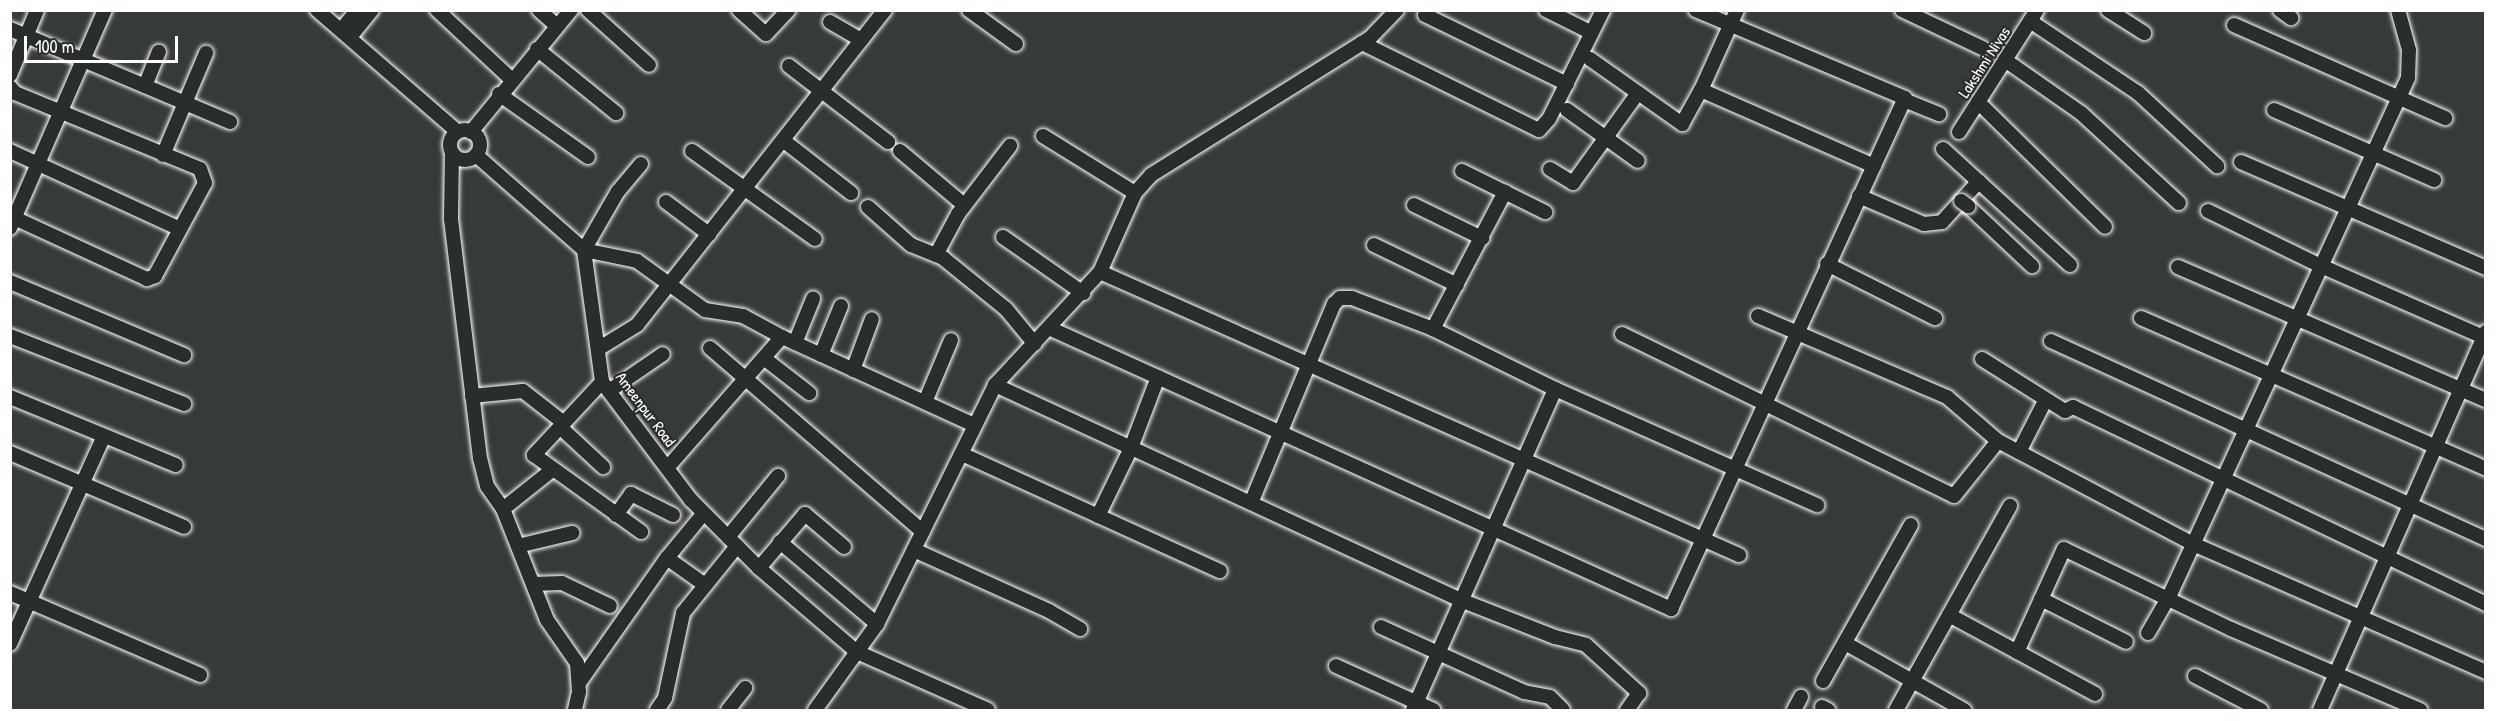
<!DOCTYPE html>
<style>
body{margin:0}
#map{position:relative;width:2496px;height:721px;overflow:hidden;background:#373a3b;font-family:"Patrick Hand",sans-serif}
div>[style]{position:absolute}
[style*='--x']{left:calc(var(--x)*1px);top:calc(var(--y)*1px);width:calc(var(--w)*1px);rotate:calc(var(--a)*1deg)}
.roads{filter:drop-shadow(0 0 2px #fff) drop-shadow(0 0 2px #fff)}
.minor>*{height:14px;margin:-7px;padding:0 7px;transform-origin:7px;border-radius:7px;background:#2a2d2e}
.minor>.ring{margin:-7px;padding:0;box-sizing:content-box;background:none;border:14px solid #2a2d2e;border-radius:50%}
.bridges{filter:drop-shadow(0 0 2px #fff) drop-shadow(0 0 2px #fff)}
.minor-bridge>*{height:14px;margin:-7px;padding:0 7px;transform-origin:7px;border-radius:7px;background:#2a2d2e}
span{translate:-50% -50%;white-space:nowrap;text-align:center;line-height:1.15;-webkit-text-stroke:4.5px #2a2d2e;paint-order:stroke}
.street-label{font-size:16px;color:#fff}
.frame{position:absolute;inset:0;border:12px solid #fff;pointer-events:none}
.scale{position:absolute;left:24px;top:36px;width:154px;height:27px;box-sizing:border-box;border:3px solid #fff;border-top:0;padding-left:8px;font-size:18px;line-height:21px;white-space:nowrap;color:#fff;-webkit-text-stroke:4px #2a2d2e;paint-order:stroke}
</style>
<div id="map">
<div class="roads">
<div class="minor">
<i style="--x:317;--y:10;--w:186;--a:40.9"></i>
<i style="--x:437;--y:10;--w:101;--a:43"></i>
<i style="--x:539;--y:10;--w:24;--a:42"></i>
<i style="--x:588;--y:10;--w:82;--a:42"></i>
<i style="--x:739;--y:10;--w:36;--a:42"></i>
<i style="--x:766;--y:34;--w:33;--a:-47"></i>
<i style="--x:969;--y:10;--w:58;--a:35.9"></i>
<i style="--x:1546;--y:10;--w:51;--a:26.6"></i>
<i style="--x:1737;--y:10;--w:88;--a:114.2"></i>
<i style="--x:1701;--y:90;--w:189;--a:23.7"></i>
<i style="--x:1902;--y:10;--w:89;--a:25.4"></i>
<i style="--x:2108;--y:10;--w:43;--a:32.6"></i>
<i style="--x:2280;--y:10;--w:14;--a:36"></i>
<i style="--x:1425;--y:15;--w:158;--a:25.9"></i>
<i style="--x:2030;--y:21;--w:130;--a:33.7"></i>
<i style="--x:2138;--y:93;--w:108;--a:42.7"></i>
<i style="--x:830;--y:22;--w:36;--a:30"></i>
<i style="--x:2234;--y:25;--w:231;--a:23.8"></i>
<i style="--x:10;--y:29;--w:239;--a:22.9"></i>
<i style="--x:341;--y:30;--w:26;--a:-50"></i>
<i style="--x:350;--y:37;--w:35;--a:-51"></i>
<i style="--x:1362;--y:43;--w:197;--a:26.2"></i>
<i style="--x:1539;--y:130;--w:15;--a:-48"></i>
<i style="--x:1549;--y:119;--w:122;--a:-63.6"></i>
<i style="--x:537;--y:49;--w:102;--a:39"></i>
<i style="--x:1590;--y:59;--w:113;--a:35.2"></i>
<i style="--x:1682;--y:124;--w:39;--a:-61"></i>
<i style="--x:2005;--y:60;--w:93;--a:34.9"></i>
<i style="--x:2081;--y:113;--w:133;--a:42.6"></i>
<i style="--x:789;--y:66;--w:125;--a:37.5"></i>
<i style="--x:10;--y:75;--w:70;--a:-67.4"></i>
<i style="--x:145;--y:86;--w:37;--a:-68"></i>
<i style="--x:10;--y:87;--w:8;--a:50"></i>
<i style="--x:15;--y:93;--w:200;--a:22.3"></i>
<i style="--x:200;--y:169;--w:15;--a:70"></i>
<i style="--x:205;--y:183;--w:106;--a:118.3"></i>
<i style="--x:155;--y:276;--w:9;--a:159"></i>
<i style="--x:147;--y:279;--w:151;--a:-155.3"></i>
<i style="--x:499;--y:94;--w:109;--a:35.3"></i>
<i style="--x:1904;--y:100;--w:38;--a:22"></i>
<i style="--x:1978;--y:102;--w:178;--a:44.5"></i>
<i style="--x:1567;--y:110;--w:87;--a:35.7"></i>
<i style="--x:2274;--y:110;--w:175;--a:23.6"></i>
<i class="ring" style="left:450px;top:130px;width:16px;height:16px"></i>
<i style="--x:471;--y:132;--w:158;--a:-50.7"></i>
<i style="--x:1959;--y:132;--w:145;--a:-57.4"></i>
<i style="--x:1043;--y:136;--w:108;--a:31.8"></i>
<i style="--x:784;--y:141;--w:85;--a:37.8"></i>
<i style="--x:1943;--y:149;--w:172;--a:42.4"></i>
<i style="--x:10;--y:151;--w:185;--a:24.6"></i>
<i style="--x:692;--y:151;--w:151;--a:35.6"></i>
<i style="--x:900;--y:151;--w:84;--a:40.2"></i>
<i style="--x:452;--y:153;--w:66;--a:90.9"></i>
<i style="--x:451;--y:219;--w:241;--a:83.1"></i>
<i style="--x:480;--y:458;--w:29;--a:76"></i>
<i style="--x:487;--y:486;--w:28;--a:55"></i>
<i style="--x:503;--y:509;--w:119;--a:68.4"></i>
<i style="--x:547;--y:620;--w:52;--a:55.1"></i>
<i style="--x:577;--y:663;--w:29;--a:86"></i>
<i style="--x:579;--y:692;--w:18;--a:103"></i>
<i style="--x:163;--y:155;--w:111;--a:-67.1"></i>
<i style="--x:476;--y:155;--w:144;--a:41.3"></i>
<i style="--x:584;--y:250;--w:133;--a:82.2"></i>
<i style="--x:602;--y:382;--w:148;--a:53"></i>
<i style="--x:691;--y:500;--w:96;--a:45"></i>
<i style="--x:759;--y:568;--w:129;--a:40.6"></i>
<i style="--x:857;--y:652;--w:143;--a:23.9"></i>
<i style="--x:2241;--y:162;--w:267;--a:23.4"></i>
<i style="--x:641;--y:164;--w:35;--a:130"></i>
<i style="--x:618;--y:191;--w:68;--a:120"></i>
<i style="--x:584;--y:250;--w:54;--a:11.7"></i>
<i style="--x:637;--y:261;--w:84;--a:35.8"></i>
<i style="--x:705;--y:310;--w:38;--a:9"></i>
<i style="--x:743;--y:316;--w:44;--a:28.3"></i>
<i style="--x:782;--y:337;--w:211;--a:24.6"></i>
<i style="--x:1550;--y:169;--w:27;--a:31"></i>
<i style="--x:1573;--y:183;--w:111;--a:-54.2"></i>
<i style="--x:1462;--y:171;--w:93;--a:26.3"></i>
<i style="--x:1859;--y:196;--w:71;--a:23.3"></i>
<i style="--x:1924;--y:224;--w:18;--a:-6"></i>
<i style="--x:1942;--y:222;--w:55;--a:-47.9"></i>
<i style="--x:666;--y:202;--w:54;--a:36.7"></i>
<i style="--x:1414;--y:205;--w:76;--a:25.9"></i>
<i style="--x:1968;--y:206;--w:88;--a:43.2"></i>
<i style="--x:868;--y:207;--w:57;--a:41.5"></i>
<i style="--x:911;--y:245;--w:35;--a:22"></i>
<i style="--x:943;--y:258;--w:81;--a:39"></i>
<i style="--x:1006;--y:309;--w:45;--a:50.4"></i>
<i style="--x:2208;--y:211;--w:126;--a:26"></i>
<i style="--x:2321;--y:266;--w:180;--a:23.6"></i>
<i style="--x:10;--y:228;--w:238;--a:-66.5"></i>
<i style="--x:1003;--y:237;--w:98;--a:35"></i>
<i style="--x:1374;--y:245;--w:92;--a:25.7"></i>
<i style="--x:936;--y:255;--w:47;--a:-61.8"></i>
<i style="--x:958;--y:214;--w:86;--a:-52.6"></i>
<i style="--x:1827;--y:264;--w:121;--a:26.6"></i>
<i style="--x:2178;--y:267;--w:335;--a:23.4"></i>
<i style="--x:1100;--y:272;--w:699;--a:23.89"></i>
<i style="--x:10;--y:282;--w:189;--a:22.8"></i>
<i style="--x:1758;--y:316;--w:206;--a:23.2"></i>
<i style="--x:1947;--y:397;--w:67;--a:40.8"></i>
<i style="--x:1998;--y:441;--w:221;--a:27.8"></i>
<i style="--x:2193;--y:544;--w:320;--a:23.6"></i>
<i style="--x:2141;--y:318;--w:377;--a:23.6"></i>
<i style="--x:1049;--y:328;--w:683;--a:24.31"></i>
<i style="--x:1671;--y:609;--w:562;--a:-65.4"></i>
<i style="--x:1905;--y:98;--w:227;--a:-157.2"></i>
<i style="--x:1433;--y:329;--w:136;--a:26.2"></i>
<i style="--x:1622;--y:334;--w:369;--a:26"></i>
<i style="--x:1954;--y:496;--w:70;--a:-51.3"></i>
<i style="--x:10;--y:336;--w:187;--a:21.3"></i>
<i style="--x:2051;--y:341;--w:478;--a:24.5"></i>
<i style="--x:795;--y:343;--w:48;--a:-67.8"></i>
<i style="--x:710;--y:348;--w:281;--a:40.8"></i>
<i style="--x:598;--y:349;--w:46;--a:-31.6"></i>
<i style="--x:637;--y:325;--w:401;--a:-51.8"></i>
<i style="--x:821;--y:355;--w:53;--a:-67.8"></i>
<i style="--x:765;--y:359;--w:56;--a:37.7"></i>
<i style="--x:1982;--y:359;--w:98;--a:32.1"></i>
<i style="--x:2065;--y:411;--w:9;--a:-27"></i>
<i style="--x:2073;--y:407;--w:458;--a:25.5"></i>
<i style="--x:853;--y:370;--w:54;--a:-69.6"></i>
<i style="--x:602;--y:382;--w:100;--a:133"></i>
<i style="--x:534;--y:455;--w:132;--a:35.7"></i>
<i style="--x:995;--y:385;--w:515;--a:24.78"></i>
<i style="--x:1463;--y:601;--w:99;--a:21.4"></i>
<i style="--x:1555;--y:637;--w:32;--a:14"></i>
<i style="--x:1586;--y:645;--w:72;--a:42.2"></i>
<i style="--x:1639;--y:693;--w:21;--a:125"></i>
<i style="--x:609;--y:391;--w:65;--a:-34.4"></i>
<i style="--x:472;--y:396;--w:51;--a:-5.6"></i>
<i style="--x:523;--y:391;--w:52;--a:38"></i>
<i style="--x:10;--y:397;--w:179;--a:22.3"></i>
<i style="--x:925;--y:402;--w:67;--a:-67.2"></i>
<i style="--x:560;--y:427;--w:59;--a:42.9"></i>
<i style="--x:2019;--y:452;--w:59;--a:-63"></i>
<i style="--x:10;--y:453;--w:189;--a:23"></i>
<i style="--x:964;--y:455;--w:281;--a:24.4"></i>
<i style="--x:668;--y:467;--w:173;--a:-48.8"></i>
<i style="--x:1251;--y:503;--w:216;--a:-67.4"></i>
<i style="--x:1334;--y:304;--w:8;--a:-45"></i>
<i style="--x:1340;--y:298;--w:12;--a:0"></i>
<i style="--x:1352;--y:298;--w:87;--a:20.9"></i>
<i style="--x:1433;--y:329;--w:155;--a:-62.3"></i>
<i style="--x:503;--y:509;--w:63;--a:-38.5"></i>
<i style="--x:616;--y:515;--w:26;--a:-54"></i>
<i style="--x:631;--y:494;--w:47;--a:26.6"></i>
<i style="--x:1098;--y:516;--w:76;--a:-64.1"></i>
<i style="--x:1131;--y:448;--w:76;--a:-69.2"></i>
<i style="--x:728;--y:537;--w:79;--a:-50.7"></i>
<i style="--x:780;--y:542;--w:127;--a:40.2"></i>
<i style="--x:518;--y:546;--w:56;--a:-13.5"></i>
<i style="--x:914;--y:550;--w:148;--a:24.3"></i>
<i style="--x:1049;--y:611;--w:36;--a:30"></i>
<i style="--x:667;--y:558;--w:58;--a:-50.6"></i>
<i style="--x:759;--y:568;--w:71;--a:-49.6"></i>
<i style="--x:805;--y:514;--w:51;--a:40.2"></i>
<i style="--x:533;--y:584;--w:29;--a:-2"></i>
<i style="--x:562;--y:583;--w:53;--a:25.6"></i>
<i style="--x:10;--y:593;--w:207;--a:23.3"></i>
<i style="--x:2041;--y:599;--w:95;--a:26.8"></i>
<i style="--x:1949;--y:615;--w:166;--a:28.4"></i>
<i style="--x:1381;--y:627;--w:157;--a:24.4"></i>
<i style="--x:1524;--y:692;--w:26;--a:11"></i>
<i style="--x:1550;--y:697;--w:18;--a:45"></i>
<i style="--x:2148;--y:633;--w:39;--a:-60"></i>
<i style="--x:2168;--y:599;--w:574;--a:-65.27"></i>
<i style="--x:2408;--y:78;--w:28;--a:-88"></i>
<i style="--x:2409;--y:50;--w:41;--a:-105.4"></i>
<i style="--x:1845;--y:643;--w:137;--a:29.4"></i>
<i style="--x:10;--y:644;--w:228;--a:-65.7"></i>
<i style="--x:2017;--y:652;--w:113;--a:-65.5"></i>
<i style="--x:2064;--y:549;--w:185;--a:25.6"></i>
<i style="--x:2231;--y:629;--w:206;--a:23.2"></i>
<i style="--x:1336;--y:666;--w:107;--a:24.4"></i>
<i style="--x:2195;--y:676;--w:74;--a:27.3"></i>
<i style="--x:1823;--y:681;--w:179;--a:-60.6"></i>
<i style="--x:579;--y:683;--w:153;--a:-54.9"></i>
<i style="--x:667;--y:558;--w:47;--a:35.4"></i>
<i style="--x:1822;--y:707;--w:7;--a:27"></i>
<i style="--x:657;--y:710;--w:14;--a:-56"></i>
<i style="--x:665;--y:698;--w:87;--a:-78"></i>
<i style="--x:683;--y:613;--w:86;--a:-51.1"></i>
<i style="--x:728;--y:710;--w:28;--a:-52"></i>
<i style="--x:815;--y:710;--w:106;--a:-54.2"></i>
<i style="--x:877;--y:624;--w:267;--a:-63.7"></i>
<i style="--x:995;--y:385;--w:154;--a:-47.1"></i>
<i style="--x:1100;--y:272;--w:86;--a:-66.1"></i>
<i style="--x:1135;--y:193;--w:24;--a:-48"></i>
<i style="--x:1151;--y:175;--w:257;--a:-32"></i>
<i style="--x:1369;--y:39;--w:40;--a:-46"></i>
<i style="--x:1413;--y:710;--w:351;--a:-66.1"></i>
<i style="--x:1555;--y:389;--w:287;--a:23.9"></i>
<i style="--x:1794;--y:710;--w:15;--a:-62"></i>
<i style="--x:1896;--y:710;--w:234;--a:-60.8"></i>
<i style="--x:2320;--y:710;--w:413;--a:-66.3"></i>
</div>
</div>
<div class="bridges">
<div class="minor-bridge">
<i style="--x:1961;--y:201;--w:9;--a:36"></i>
</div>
</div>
<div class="street-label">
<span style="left:1984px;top:62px;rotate:-57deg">Lakshmi Nivas</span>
<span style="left:646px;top:409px;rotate:53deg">Ameenpur Road</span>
</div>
<div class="frame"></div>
<div class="scale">100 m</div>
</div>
